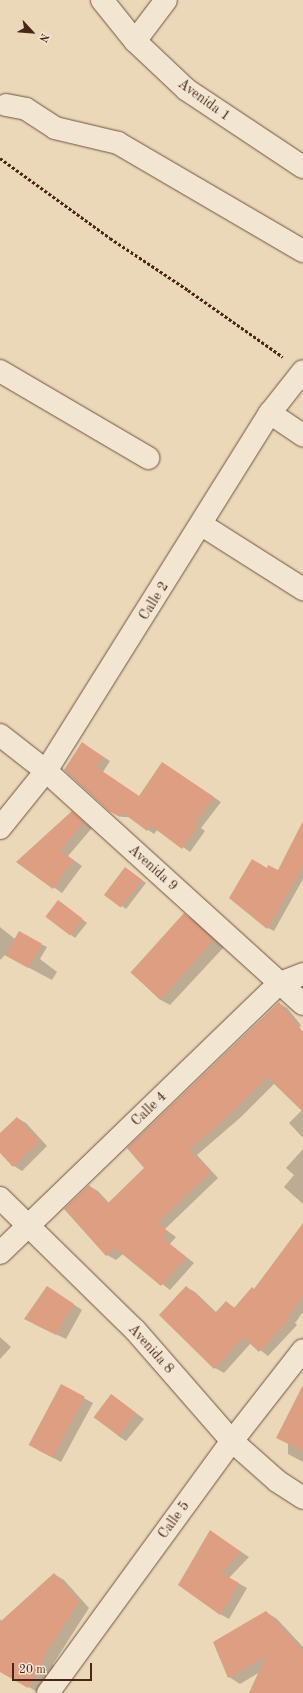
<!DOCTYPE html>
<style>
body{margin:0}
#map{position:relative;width:303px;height:1693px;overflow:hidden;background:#ebd8b9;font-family:"Old Standard TT",serif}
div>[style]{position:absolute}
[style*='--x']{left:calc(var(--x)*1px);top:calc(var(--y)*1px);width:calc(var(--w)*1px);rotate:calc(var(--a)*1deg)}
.shadow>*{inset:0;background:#0003}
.building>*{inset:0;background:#dd9e81;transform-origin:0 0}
.path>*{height:2.5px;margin-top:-1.25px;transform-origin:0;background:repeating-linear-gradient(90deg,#4a2619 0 3px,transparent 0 5px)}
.roads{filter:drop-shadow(0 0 1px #725241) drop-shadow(0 0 1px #725241)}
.street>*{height:22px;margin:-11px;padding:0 11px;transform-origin:11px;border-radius:11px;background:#f2e6d2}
span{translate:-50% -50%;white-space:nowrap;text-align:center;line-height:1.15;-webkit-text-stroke:3.5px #f2e6d2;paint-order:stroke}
.street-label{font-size:14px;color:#4a2619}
.north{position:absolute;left:12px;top:12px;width:40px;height:40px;-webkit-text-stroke:3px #f2e6d2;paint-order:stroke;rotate:116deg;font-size:11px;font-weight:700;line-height:16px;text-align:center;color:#4a2619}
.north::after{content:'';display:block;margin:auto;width:14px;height:18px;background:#4a2619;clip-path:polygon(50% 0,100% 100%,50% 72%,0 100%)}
.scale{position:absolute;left:12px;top:1663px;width:80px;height:18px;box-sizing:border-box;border:2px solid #4a2619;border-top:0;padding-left:5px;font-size:12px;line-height:14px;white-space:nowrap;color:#4a2619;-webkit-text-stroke:3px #f2e6d2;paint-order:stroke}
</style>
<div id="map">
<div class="shadow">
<i style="clip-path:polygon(90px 748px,110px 761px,103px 772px,140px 797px,169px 767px,221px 802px,201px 828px,205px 831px,190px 852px,158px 829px,154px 834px,129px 817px,122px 817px,109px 810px)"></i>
<i style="clip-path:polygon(72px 813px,92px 828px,68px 856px,82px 866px,62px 893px,17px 862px)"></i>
<i style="clip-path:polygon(303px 833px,303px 879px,274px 931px,268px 928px,267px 869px,278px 872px)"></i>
<i style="clip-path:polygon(130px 871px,146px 883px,126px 909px,105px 894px)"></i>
<i style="clip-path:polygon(59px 901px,87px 923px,75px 938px,71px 935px)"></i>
<i style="clip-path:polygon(185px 915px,196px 921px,224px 947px,170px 1005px,159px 999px,131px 972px)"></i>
<i style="clip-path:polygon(0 927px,15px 939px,19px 933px,47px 947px,40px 959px,57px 972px,52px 980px,5px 955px,0 960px)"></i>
<i style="clip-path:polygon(279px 1003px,287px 1008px,301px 1025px,296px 1032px,303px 1038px,303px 1138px,289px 1123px,302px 1110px,275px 1083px,241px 1117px,197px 1155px,218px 1178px,165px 1229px,176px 1237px,170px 1244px,194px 1263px,170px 1290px,123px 1254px,116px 1260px,107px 1255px,89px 1186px,98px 1191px,109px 1203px,145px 1168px)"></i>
<i style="clip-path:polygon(17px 1118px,26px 1123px,47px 1146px,22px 1171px,14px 1166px,0 1152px,0 1135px)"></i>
<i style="clip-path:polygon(303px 1149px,303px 1204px,284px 1187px,294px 1175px,286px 1168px)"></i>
<i style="clip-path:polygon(303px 1229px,303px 1312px,295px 1323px,297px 1325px,268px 1356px,251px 1343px,224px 1373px,215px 1368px,186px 1287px,195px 1292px,217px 1313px,226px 1302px,235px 1308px,254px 1290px)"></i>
<i style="clip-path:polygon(48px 1287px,82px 1310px,66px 1339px,34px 1324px)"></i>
<i style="clip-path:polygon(0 1337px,11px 1347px,0 1359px)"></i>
<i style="clip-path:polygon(61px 1386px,93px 1403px,61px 1462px,38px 1450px)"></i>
<i style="clip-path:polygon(303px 1387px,303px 1462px,288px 1454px,288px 1444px)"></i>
<i style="clip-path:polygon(112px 1395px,144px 1419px,126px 1441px,118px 1436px)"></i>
<i style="clip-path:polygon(219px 1537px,249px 1557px,229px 1578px,247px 1588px,229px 1619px,220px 1614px)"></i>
<i style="clip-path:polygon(54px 1574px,64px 1580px,89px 1608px,53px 1664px,54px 1667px,39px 1693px,0 1670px,0 1619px,2px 1622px)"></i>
<i style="clip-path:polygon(266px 1612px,277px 1619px,303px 1647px,303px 1693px,250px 1693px,260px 1672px,240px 1684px,229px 1677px)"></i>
</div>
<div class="building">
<i style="clip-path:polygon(82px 742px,103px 757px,96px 767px,139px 796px,162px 762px,214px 797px,194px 823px,198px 826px,182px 849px,150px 825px,147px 831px,123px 813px,120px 817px,109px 811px,64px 770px)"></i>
<i style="clip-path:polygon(72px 811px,84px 822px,60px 850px,73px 860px,53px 889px,16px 862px)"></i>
<i style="clip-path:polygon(303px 821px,303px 866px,267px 929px,229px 898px,252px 859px,267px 868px,268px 865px,278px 870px)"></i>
<i style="left:125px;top:867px;width:21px;height:35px;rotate:37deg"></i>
<i style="left:58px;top:900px;width:31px;height:21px;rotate:37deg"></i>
<i style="left:184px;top:913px;width:40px;height:80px;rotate:42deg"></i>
<i style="left:19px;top:931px;width:26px;height:28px;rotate:29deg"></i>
<i style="clip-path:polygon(279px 1002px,303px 1032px,303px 1112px,267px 1077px,232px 1112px,189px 1150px,210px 1172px,157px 1223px,168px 1232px,162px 1238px,186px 1257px,161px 1286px,115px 1248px,106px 1256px,64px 1209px,89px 1185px,107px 1204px,144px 1168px,127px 1148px)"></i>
<i style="clip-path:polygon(17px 1117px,39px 1141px,13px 1167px,0 1153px,0 1133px)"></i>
<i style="clip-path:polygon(303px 1223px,303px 1296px,287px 1317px,289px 1319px,259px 1352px,243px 1337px,214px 1369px,159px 1315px,186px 1286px,215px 1313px,226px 1301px,234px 1308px,252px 1287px,254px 1289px)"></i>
<i style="clip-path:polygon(47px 1286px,74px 1304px,56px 1335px,24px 1319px)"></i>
<i style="left:61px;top:1384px;width:27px;height:69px;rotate:28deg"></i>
<i style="clip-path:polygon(303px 1385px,303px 1451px,276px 1438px)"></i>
<i style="left:111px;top:1394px;width:31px;height:29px;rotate:37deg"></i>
<i style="clip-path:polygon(210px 1530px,241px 1552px,221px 1573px,239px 1583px,220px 1615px,178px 1585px)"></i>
<i style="clip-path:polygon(54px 1573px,79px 1602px,43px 1657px,43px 1661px,28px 1688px,0 1672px,0 1622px)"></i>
<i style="clip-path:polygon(266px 1611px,303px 1651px,303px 1693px,249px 1693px,266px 1656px,228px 1678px,213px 1642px)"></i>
</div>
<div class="path">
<i style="--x:0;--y:158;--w:136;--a:36"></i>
<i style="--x:110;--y:238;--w:94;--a:33.7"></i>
<i style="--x:188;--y:290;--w:116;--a:35.2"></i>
</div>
<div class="roads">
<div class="street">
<i style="--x:102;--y:0;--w:53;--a:51.2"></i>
<i style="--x:135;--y:41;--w:71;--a:43.3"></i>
<i style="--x:187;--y:90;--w:139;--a:33.6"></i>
<i style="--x:135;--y:41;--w:51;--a:-52.9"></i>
<i style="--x:6;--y:105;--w:20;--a:11"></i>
<i style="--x:26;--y:109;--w:35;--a:33"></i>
<i style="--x:55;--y:128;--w:65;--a:13.4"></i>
<i style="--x:118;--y:143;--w:214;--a:30.3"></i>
<i style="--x:0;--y:371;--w:172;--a:30.4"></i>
<i style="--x:270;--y:413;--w:40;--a:34"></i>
<i style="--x:202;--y:525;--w:120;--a:32.4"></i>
<i style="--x:0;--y:735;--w:58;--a:38"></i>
<i style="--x:46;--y:771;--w:347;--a:42.2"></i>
<i style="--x:0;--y:828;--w:73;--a:-51.1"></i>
<i style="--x:46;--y:771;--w:422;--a:-58"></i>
<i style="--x:270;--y:413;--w:53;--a:-51.8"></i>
<i style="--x:0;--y:1198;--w:189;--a:44.4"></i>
<i style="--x:135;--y:1330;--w:147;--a:48.9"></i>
<i style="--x:232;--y:1441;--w:60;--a:41.6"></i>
<i style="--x:277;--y:1481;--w:31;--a:33"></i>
<i style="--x:0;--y:1253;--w:389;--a:-44"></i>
<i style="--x:280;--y:983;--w:25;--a:-21"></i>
<i style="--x:48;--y:1693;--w:312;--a:-53.9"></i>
<i style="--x:232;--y:1441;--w:115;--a:-52"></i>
</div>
</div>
<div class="street-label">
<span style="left:204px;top:100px;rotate:36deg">Avenida 1</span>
<span style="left:154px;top:601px;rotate:-58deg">Calle 2</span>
<span style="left:153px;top:868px;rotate:42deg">Avenida 9</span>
<span style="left:149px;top:1109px;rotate:-44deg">Calle 4</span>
<span style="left:151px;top:1349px;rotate:48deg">Avenida 8</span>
<span style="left:174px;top:1520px;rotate:-54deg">Calle 5</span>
</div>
<div class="north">N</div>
<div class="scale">20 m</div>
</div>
